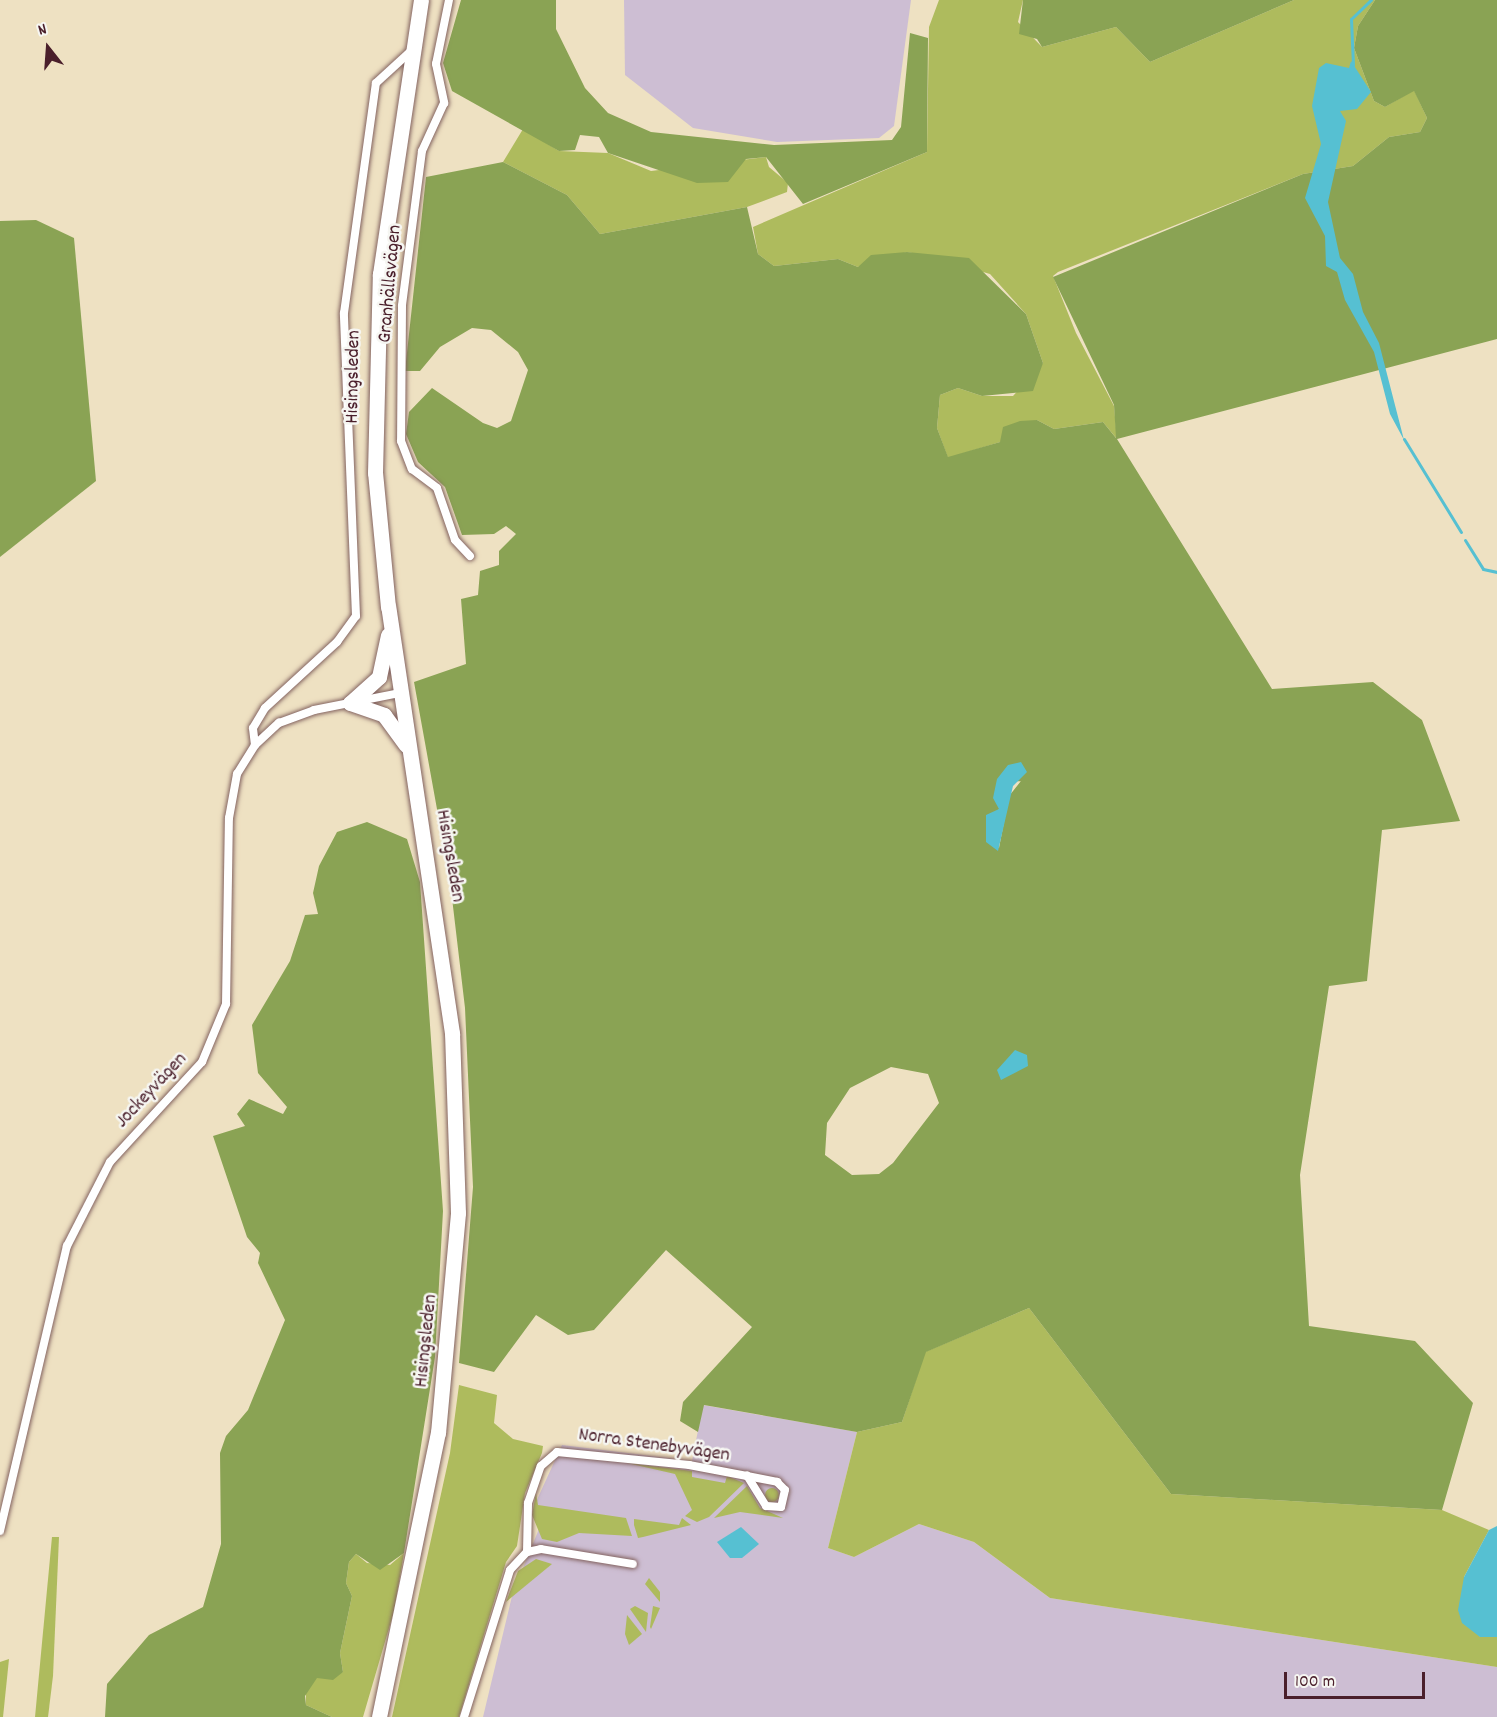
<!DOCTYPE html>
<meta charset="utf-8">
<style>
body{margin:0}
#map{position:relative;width:1497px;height:1717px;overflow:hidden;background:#eee1c2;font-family:Dekko,sans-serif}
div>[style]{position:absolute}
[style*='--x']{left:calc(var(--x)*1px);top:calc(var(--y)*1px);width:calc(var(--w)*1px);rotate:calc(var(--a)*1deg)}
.industrial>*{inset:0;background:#cdbed3}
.green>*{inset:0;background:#aebb5d}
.round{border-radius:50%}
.forest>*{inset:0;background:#8aa354}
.water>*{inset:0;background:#56c0d2}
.stream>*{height:3px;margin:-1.5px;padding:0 1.5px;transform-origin:1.5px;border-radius:1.5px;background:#56c0d2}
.roads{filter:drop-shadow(0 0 2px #836360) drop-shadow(0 0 2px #836360)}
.street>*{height:8px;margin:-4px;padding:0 4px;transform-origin:4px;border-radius:4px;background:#fff}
.highway>*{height:15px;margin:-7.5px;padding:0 7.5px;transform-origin:7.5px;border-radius:7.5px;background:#fff}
span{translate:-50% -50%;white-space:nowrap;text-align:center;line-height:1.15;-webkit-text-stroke:5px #f6f6f2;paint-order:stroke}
.street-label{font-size:20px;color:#4a1f2b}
.north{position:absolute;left:18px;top:18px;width:60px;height:60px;-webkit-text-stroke:4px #f6f6f2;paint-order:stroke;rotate:343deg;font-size:16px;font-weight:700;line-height:24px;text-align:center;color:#4a1f2b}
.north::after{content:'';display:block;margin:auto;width:21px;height:27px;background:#4a1f2b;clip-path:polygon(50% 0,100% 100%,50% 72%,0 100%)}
.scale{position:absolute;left:1284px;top:1672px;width:141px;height:27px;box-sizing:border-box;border:3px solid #4a1f2b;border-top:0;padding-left:8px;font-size:18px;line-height:21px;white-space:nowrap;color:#4a1f2b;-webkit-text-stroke:4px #f6f6f2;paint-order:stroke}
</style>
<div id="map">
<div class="industrial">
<i style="clip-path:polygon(624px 0,911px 0,894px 126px,879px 138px,777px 142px,693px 128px,625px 75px)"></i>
<i style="clip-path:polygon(703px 1405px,857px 1432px,828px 1548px,854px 1557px,919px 1524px,974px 1542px,1050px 1598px,1497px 1667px,1497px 1717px,483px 1717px,513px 1592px,539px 1529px,535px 1504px,562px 1445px,692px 1461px)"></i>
</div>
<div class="green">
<i style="clip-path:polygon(939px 0,1023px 0,1018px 22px,1042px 47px,1116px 27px,1150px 62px,1294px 0,1375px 0,1358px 26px,1354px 48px,1374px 101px,1385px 107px,1414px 90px,1427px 118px,1420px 132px,1389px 137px,1353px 166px,1303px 174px,1058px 272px,1053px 276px,1076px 333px,1114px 406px,1117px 439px,1103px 422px,1054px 429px,1037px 420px,1000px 442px,948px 458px,937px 428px,940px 395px,958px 388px,982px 396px,1013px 396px,1043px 363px,1026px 314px,990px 274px,928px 256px,907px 252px,858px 267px,838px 259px,774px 266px,758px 254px,753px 227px,927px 152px,929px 27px)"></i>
<i style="clip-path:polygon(523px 129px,559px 151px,608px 153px,651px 171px,766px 157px,769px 167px,788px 183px,787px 192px,747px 207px,600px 234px,567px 195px,503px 162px)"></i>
<i style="clip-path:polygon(1029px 1308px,1171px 1494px,1442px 1510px,1489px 1530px,1464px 1577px,1480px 1637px,1497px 1637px,1497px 1667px,1050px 1598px,974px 1542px,919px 1524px,854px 1557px,828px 1548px,857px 1432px,902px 1422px,925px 1352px)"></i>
<i style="clip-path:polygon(459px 1385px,497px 1395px,494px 1423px,513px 1439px,543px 1446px,542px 1453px,525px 1493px,517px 1546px,506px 1562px,459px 1717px,392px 1717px,450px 1453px)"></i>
<i style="clip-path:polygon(627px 1463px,692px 1471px,692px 1477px,725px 1483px,727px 1476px,744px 1483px,709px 1517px,697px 1522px,685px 1516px,692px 1510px,675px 1474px)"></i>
<i style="clip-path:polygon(747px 1486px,760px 1508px,783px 1518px,740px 1512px,714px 1518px)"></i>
<i class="round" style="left:765px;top:1488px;width:14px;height:14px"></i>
<i style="clip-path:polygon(536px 1493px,538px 1505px,626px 1518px,632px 1536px,579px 1533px,557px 1542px,542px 1539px,532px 1515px)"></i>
<i style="clip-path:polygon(682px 1518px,691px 1525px,643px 1537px,638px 1538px,634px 1525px,634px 1519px,679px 1525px)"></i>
<i style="clip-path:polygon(52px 1537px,59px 1537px,53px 1676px,48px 1717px,35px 1717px)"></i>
<i style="clip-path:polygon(404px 1553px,394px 1611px,363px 1717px,332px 1717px,306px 1705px,306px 1688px,317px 1677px,343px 1672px,340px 1653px,352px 1596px,346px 1583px,349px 1562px,356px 1554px,367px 1563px,390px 1565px)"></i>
<i style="clip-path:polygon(536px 1559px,552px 1564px,506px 1602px,518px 1571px)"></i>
<i style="clip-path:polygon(649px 1578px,660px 1592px,660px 1602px,645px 1584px)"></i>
<i style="clip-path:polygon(635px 1606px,648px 1613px,646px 1632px,630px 1609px)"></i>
<i style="clip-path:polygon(653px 1606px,660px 1608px,651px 1629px,650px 1627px)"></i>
<i style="clip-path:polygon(627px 1615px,642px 1634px,629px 1645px,625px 1634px)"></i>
<i style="clip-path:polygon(9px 1659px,3px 1717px,0 1717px,0 1662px)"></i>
</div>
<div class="forest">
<i style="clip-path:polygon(461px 0,556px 0,556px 29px,585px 88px,608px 113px,651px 132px,774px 145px,892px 140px,901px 127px,910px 33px,928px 38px,927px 152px,803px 204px,766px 157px,746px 159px,728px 182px,697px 183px,608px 153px,599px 137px,580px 135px,575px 150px,559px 151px,452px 91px,443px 63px)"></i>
<i style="clip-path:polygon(1023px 0,1294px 0,1150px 62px,1116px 27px,1042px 47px,1037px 39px,1019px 34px)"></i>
<i style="clip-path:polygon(evenodd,1375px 0,1497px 0,1497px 339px,1117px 439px,1272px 689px,1373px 682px,1422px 720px,1460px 821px,1382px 830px,1367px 981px,1329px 986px,1300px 1175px,1309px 1326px,1415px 1341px,1473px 1403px,1442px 1510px,1171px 1494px,1029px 1308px,926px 1352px,902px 1422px,857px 1432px,704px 1405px,698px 1432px,680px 1421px,683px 1402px,752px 1327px,666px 1250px,594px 1330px,568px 1335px,536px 1315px,494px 1372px,459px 1363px,473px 1187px,465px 1008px,450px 881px,414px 682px,466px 664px,461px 599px,478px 595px,480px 571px,499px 565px,499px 551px,516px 534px,506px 526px,494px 534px,462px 535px,445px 487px,418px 462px,406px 434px,409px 412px,432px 388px,483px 423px,497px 428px,511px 421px,528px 370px,518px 352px,491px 330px,472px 328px,440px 347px,420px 371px,405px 371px,426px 177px,503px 162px,567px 195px,600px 234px,747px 207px,758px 254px,774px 266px,838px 259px,858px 267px,871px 255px,907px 252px,969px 258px,1026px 314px,1043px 363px,1033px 391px,982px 396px,958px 388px,940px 395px,937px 428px,948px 457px,1000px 442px,1003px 427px,1020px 421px,1037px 420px,1054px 429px,1103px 422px,1116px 438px,1114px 405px,1053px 277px,1303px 174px,1353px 166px,1389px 137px,1420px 132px,1427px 118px,1414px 91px,1385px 107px,1374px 101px,1354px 48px,1358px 26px,1375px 0,1021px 781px,1009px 796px,999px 848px,987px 833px,999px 809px,997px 782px,1021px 781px,1375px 0,891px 1067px,928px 1074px,939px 1103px,893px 1163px,879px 1174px,852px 1175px,825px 1155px,827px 1123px,850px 1088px,891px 1067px)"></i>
<i style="clip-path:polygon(36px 220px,74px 238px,96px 481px,0 557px,0 221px)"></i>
<i style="clip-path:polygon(367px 822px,407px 839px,420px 882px,443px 1211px,435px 1357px,404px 1553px,380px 1570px,356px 1554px,349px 1562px,346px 1583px,352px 1596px,340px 1653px,343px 1672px,333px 1680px,317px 1678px,305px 1696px,306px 1705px,332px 1717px,105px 1717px,107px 1684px,149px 1635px,203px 1607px,221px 1544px,220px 1453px,226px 1436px,248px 1410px,285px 1320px,258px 1263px,260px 1253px,247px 1237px,213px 1136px,245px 1126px,237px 1114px,249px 1099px,283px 1114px,287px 1107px,258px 1073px,252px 1025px,290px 961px,305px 915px,318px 914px,313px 893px,319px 866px,337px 832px)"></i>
</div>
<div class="water">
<i style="clip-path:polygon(1351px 61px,1371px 92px,1357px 109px,1340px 111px,1346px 121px,1328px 202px,1340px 258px,1353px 274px,1363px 312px,1379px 343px,1404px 440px,1390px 414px,1374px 352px,1345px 300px,1337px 272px,1326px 266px,1325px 236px,1305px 198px,1321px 144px,1312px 106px,1319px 68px,1326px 63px,1349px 68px)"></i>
<i style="clip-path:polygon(1021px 762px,1027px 772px,1013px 786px,998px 851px,986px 842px,986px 815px,999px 809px,993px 798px,997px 779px,1008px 765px)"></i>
<i style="clip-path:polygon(1015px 1050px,1027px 1055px,1028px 1066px,1001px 1080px,997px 1070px)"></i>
<i style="clip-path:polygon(1497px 1526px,1497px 1637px,1480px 1637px,1462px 1623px,1458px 1610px,1464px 1577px,1489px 1530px)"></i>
<i style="clip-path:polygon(741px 1527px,759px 1544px,742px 1558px,730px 1558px,717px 1542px)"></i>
</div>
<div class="stream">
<i style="--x:1353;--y:65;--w:46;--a:-92.5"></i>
<i style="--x:1351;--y:19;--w:28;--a:-44"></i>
<i style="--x:1404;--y:439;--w:109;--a:58.5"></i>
<i style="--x:1465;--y:540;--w:34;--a:58"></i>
<i style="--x:1483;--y:569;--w:14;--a:12"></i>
</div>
<div class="roads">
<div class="street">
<i style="--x:449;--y:0;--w:65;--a:101.5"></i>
<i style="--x:436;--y:64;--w:40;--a:78"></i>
<i style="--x:444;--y:103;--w:53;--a:114.6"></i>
<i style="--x:422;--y:151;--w:156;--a:97.4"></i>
<i style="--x:402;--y:306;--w:135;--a:90.4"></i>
<i style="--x:401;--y:441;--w:30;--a:69"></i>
<i style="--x:412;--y:469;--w:31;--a:37"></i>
<i style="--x:437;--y:488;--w:55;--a:70.9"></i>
<i style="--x:455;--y:540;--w:22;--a:47"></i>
<i style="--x:255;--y:745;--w:17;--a:-97"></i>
<i style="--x:253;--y:728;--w:23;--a:-59"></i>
<i style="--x:265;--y:708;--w:98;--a:-42.5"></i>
<i style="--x:337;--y:642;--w:32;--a:-54"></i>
<i style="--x:356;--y:616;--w:303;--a:-92.3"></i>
<i style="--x:344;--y:313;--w:232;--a:-82.1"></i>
<i style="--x:376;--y:83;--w:49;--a:-42.5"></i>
<i style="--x:0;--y:1531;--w:293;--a:-76.8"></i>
<i style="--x:67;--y:1246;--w:94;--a:-62.9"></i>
<i style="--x:110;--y:1162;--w:136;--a:-47.4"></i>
<i style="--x:202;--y:1062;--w:63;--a:-67.5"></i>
<i style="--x:226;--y:1004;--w:186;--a:-89.1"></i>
<i style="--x:229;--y:818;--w:45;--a:-79.7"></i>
<i style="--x:237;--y:774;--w:34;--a:-58"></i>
<i style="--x:255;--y:745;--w:33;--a:-43"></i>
<i style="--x:279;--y:723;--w:37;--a:-20"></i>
<i style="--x:314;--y:710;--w:88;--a:-11.2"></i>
<i style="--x:527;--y:1552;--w:49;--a:-88.8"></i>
<i style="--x:528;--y:1503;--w:39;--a:-71"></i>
<i style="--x:541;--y:1466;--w:21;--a:-41"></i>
<i style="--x:557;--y:1452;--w:133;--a:5.6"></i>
<i style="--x:689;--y:1465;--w:59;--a:10.7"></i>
<i style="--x:747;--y:1476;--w:31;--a:11"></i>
<i style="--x:777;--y:1482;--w:11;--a:45"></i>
<i style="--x:785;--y:1490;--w:17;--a:103"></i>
<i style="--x:781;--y:1507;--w:15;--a:-176"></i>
<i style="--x:766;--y:1506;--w:36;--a:-122"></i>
<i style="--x:464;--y:1717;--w:154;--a:-72.6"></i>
<i style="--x:510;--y:1570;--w:25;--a:-47"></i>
<i style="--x:527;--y:1552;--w:14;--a:-12"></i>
<i style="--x:541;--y:1549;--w:93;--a:9.3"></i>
</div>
<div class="highway">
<i style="--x:388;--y:635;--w:43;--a:102.1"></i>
<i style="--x:379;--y:677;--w:39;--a:138"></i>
<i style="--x:350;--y:703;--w:36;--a:19"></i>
<i style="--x:384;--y:715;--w:37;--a:54"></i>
<i style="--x:379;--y:1717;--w:290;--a:-78.3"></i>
<i style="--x:438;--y:1433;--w:221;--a:-84.8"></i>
<i style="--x:458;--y:1213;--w:180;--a:-91.9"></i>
<i style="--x:452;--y:1033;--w:431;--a:-98.5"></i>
<i style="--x:388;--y:607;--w:135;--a:-95.5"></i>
<i style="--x:375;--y:473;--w:199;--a:-88.6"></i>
<i style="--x:380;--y:274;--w:277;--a:-81.5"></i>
</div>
</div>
<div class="street-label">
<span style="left:391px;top:284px;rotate:-85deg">Granhällsvägen</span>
<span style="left:354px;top:377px;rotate:-89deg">Hisingsleden</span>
<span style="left:449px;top:856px;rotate:80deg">Hisingsleden</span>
<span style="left:152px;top:1091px;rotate:-47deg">Jockeyvägen</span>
<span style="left:427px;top:1341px;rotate:-84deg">Hisingsleden</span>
<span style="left:654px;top:1446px;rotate:8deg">Norra Stenebyvägen</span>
</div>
<div class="north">N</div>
<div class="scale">100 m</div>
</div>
